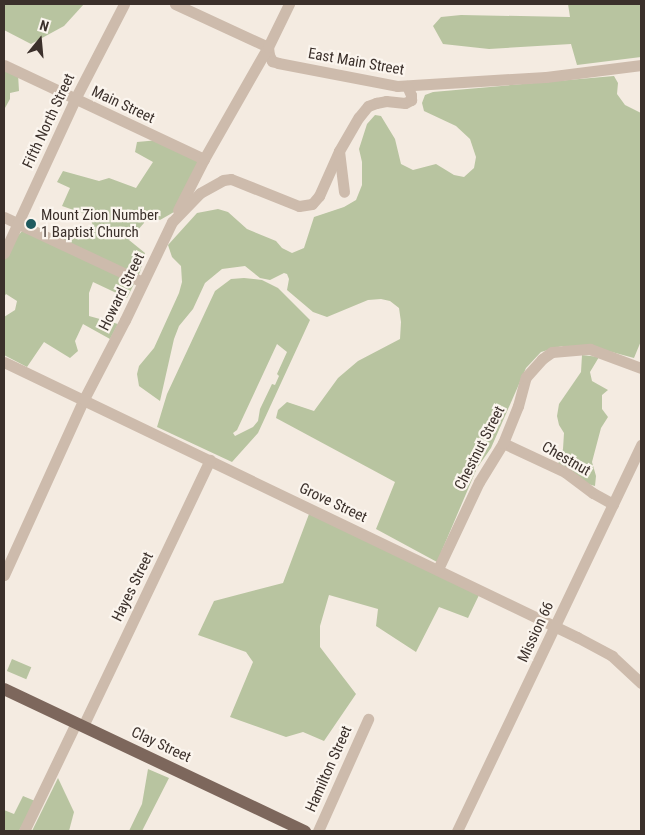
<!DOCTYPE html>
<style>
body{margin:0}
#map{position:relative;width:645px;height:835px;overflow:hidden;background:#f4ebe1;font-family:"Roboto Condensed",sans-serif}
div>[style]{position:absolute}
[style*='--x']{left:calc(var(--x)*1px);top:calc(var(--y)*1px);width:calc(var(--w)*1px);rotate:calc(var(--a)*1deg)}
.green>*{inset:0;background:#b8c4a0;transform-origin:0 0}
.minor>*{height:11px;margin:-5.5px;padding:0 5.5px;transform-origin:5.5px;border-radius:5.5px;background:#cdbbac}
.major>*{height:12px;margin:-6px;padding:0 6px;transform-origin:6px;border-radius:6px;background:#7d675c}
.dots>*{width:14px;height:14px;translate:-50% -50%;box-sizing:border-box;border:2px solid #fbf5ee;border-radius:50%}
span{translate:-50% -50%;white-space:nowrap;text-align:center;line-height:1.15;-webkit-text-stroke:4.5px #fbf5ee;paint-order:stroke}
.street-label{font-size:15px;color:#3b302b}
.poi-label{font-size:15px;color:#3b302b}
.left{translate:0 -50%;text-align:left}
.frame{position:absolute;inset:0;border:5px solid #3b302b;pointer-events:none}
.north{position:absolute;left:15px;top:15px;width:50px;height:50px;-webkit-text-stroke:4px #fbf5ee;paint-order:stroke;rotate:17deg;font-size:14px;font-weight:700;line-height:20px;text-align:center;color:#3b302b}
.north::after{content:'';display:block;margin:auto;width:18px;height:22px;background:#3b302b;clip-path:polygon(50% 0,100% 100%,50% 72%,0 100%)}
</style>
<div id="map">
<div class="green">
<i style="clip-path:polygon(4px 4px,84px 4px,64px 26px,31px 44px,4px 30px)"></i>
<i style="clip-path:polygon(568px 4px,641px 4px,641px 57px,577px 65px,571px 44px,489px 49px,443px 44px,433px 26px,441px 17px,461px 15px,570px 17px)"></i>
<i style="clip-path:polygon(4px 67px,18px 74px,19px 91px,10px 93px,10px 99px,5px 108px)"></i>
<i style="clip-path:polygon(614px 76px,618px 83px,617px 94px,625px 105px,641px 113px,641px 341px,634px 358px,597px 348px,562px 346px,541px 352px,526px 368px,491px 448px,477px 468px,437px 562px,376px 529px,395px 482px,276px 418px,278px 410px,287px 402px,314px 411px,338px 378px,358px 361px,400px 339px,401px 322px,399px 308px,390px 301px,381px 299px,368px 300px,327px 317px,313px 312px,287px 290px,289px 279px,287px 274px,284px 273px,270px 280px,260px 278px,245px 266px,222px 269px,205px 283px,193px 309px,179px 326px,174px 339px,160px 401px,139px 386px,137px 374px,139px 366px,154px 348px,179px 293px,182px 282px,181px 266px,172px 257px,168px 245px,197px 213px,218px 209px,228px 212px,247px 229px,276px 241px,282px 248px,292px 253px,304px 248px,314px 217px,344px 207px,356px 200px,362px 185px,362px 162px,359px 149px,367px 124px,375px 115px,381px 116px,395px 139px,401px 164px,413px 170px,436px 164px,454px 175px,464px 177px,474px 168px,476px 157px,470px 139px,456px 126px,424px 111px,422px 103px,425px 95px,433px 92px)"></i>
<i style="clip-path:polygon(159px 140px,199px 160px,174px 212px,160px 220px,145px 214px,144px 223px,129px 240px,145px 253px,140px 272px,127px 298px,93px 282px,89px 293px,89px 316px,118px 324px,110px 339px,83px 324px,75px 341px,78px 351px,70px 358px,44px 342px,27px 367px,4px 355px,4px 317px,15px 310px,17px 301px,6px 294px,4px 297px,4px 251px,23px 230px,72px 240px,93px 225px,88px 215px,62px 206px,70px 188px,57px 182px,63px 171px,99px 181px,109px 178px,136px 188px,153px 162px,135px 152px,137px 142px)"></i>
<i style="clip-path:polygon(evenodd,244px 278px,262px 280px,278px 288px,310px 320px,258px 433px,232px 462px,157px 427px,167px 394px,215px 291px,231px 279px,244px 278px,277px 344px,287px 352px,277px 374px,279px 376px,275px 385px,272px 384px,260px 409px,258px 421px,253px 427px,235px 436px,233px 433px,237px 430px,277px 344px)"></i>
<i style="clip-path:polygon(582px 355px,599px 357px,590px 372px,592px 381px,608px 390px,602px 395px,602px 409px,608px 417px,601px 428px,592px 462px,596px 476px,595px 486px,588px 484px,558px 464px,563px 449px,564px 433px,559px 425px,557px 416px,559px 404px,581px 372px)"></i>
<i style="clip-path:polygon(309px 514px,480px 593px,468px 618px,439px 607px,416px 652px,376px 626px,378px 609px,329px 595px,320px 626px,320px 647px,356px 694px,324px 741px,303px 732px,286px 737px,230px 717px,253px 662px,246px 652px,198px 635px,214px 601px,283px 583px)"></i>
<i style="left:12px;top:659px;width:21px;height:13px;rotate:23deg"></i>
<i style="clip-path:polygon(148px 769px,169px 778px,142px 831px,129px 831px,142px 804px)"></i>
<i style="clip-path:polygon(58px 778px,74px 812px,69px 831px,32px 831px)"></i>
<i style="clip-path:polygon(23px 796px,35px 801px,19px 831px,4px 831px,4px 810px,14px 814px)"></i>
</div>
<div class="minor">
<i style="--x:175;--y:4;--w:102;--a:24.8"></i>
<i style="--x:268;--y:47;--w:8;--a:83"></i>
<i style="--x:269;--y:55;--w:7;--a:63"></i>
<i style="--x:272;--y:61;--w:6;--a:18"></i>
<i style="--x:278;--y:63;--w:121;--a:10.9"></i>
<i style="--x:397;--y:86;--w:149;--a:-3.5"></i>
<i style="--x:546;--y:77;--w:96;--a:-7.2"></i>
<i style="--x:4;--y:65;--w:221;--a:25.2"></i>
<i style="--x:339;--y:151;--w:41;--a:83"></i>
<i style="--x:178;--y:210;--w:57;--a:-63"></i>
<i style="--x:204;--y:159;--w:129;--a:-60.3"></i>
<i style="--x:268;--y:47;--w:48;--a:-64"></i>
<i style="--x:4;--y:217;--w:153;--a:25.1"></i>
<i style="--x:4;--y:253;--w:170;--a:-65.2"></i>
<i style="--x:75;--y:99;--w:107;--a:-62.7"></i>
<i style="--x:4;--y:362;--w:636;--a:25.64"></i>
<i style="--x:577;--y:637;--w:40;--a:28"></i>
<i style="--x:612;--y:656;--w:40;--a:43"></i>
<i style="--x:503;--y:443;--w:68;--a:25.1"></i>
<i style="--x:565;--y:472;--w:35;--a:37"></i>
<i style="--x:593;--y:493;--w:23;--a:29"></i>
<i style="--x:438;--y:569;--w:96;--a:-64.8"></i>
<i style="--x:479;--y:482;--w:46;--a:-58.4"></i>
<i style="--x:503;--y:443;--w:40;--a:-68"></i>
<i style="--x:518;--y:406;--w:30;--a:-75"></i>
<i style="--x:526;--y:377;--w:24;--a:-48"></i>
<i style="--x:542;--y:359;--w:12;--a:-35"></i>
<i style="--x:552;--y:352;--w:38;--a:-5"></i>
<i style="--x:590;--y:349;--w:54;--a:20.4"></i>
<i style="--x:4;--y:575;--w:193;--a:-65.6"></i>
<i style="--x:84;--y:399;--w:89;--a:-62.6"></i>
<i style="--x:125;--y:320;--w:109;--a:-64.4"></i>
<i style="--x:172;--y:222;--w:40;--a:-46"></i>
<i style="--x:200;--y:193;--w:26;--a:-29"></i>
<i style="--x:223;--y:180;--w:8;--a:-7"></i>
<i style="--x:231;--y:179;--w:73;--a:21.7"></i>
<i style="--x:299;--y:206;--w:13;--a:-9"></i>
<i style="--x:312;--y:204;--w:11;--a:-49"></i>
<i style="--x:319;--y:196;--w:49;--a:-66"></i>
<i style="--x:339;--y:151;--w:39;--a:-60"></i>
<i style="--x:359;--y:117;--w:14;--a:-51"></i>
<i style="--x:368;--y:106;--w:9;--a:-21"></i>
<i style="--x:376;--y:103;--w:10;--a:-11"></i>
<i style="--x:386;--y:101;--w:19;--a:6"></i>
<i style="--x:405;--y:103;--w:7;--a:-27"></i>
<i style="--x:411;--y:100;--w:5;--a:-90"></i>
<i style="--x:411;--y:95;--w:10;--a:-114"></i>
<i style="--x:83;--y:726;--w:295;--a:-64.5"></i>
<i style="--x:24;--y:831;--w:120;--a:-64.3"></i>
<i style="--x:318;--y:831;--w:123;--a:-65.9"></i>
<i style="--x:457;--y:831;--w:428;--a:-64.5"></i>
</div>
<div class="major">
<i style="--x:4;--y:689;--w:333;--a:25.3"></i>
</div>
<div class="dots">
<i style="left:31px;top:224px;background:#1f5a5e"></i>
</div>
<div class="street-label">
<span style="left:356px;top:62px;rotate:10deg">East Main Street</span>
<span style="left:123px;top:105px;rotate:25deg">Main Street</span>
<span style="left:49px;top:121px;rotate:-65deg">Fifth North Street</span>
<span style="left:122px;top:292px;rotate:-64deg">Howard Street</span>
<span style="left:480px;top:448px;rotate:-63deg">Chestnut Street</span>
<span style="left:566px;top:459px;rotate:30deg">Chestnut</span>
<span style="left:333px;top:503px;rotate:25deg">Grove Street</span>
<span style="left:133px;top:587px;rotate:-64deg">Hayes Street</span>
<span style="left:536px;top:632px;rotate:-65deg">Mission 66</span>
<span style="left:161px;top:745px;rotate:25deg">Clay Street</span>
<span style="left:329px;top:769px;rotate:-66deg">Hamilton Street</span>
</div>
<div class="poi-label">
<span class="left" style="left:41px;top:224px">Mount Zion Number<br>1 Baptist Church</span>
</div>
<div class="frame"></div>
<div class="north">N</div>
</div>
